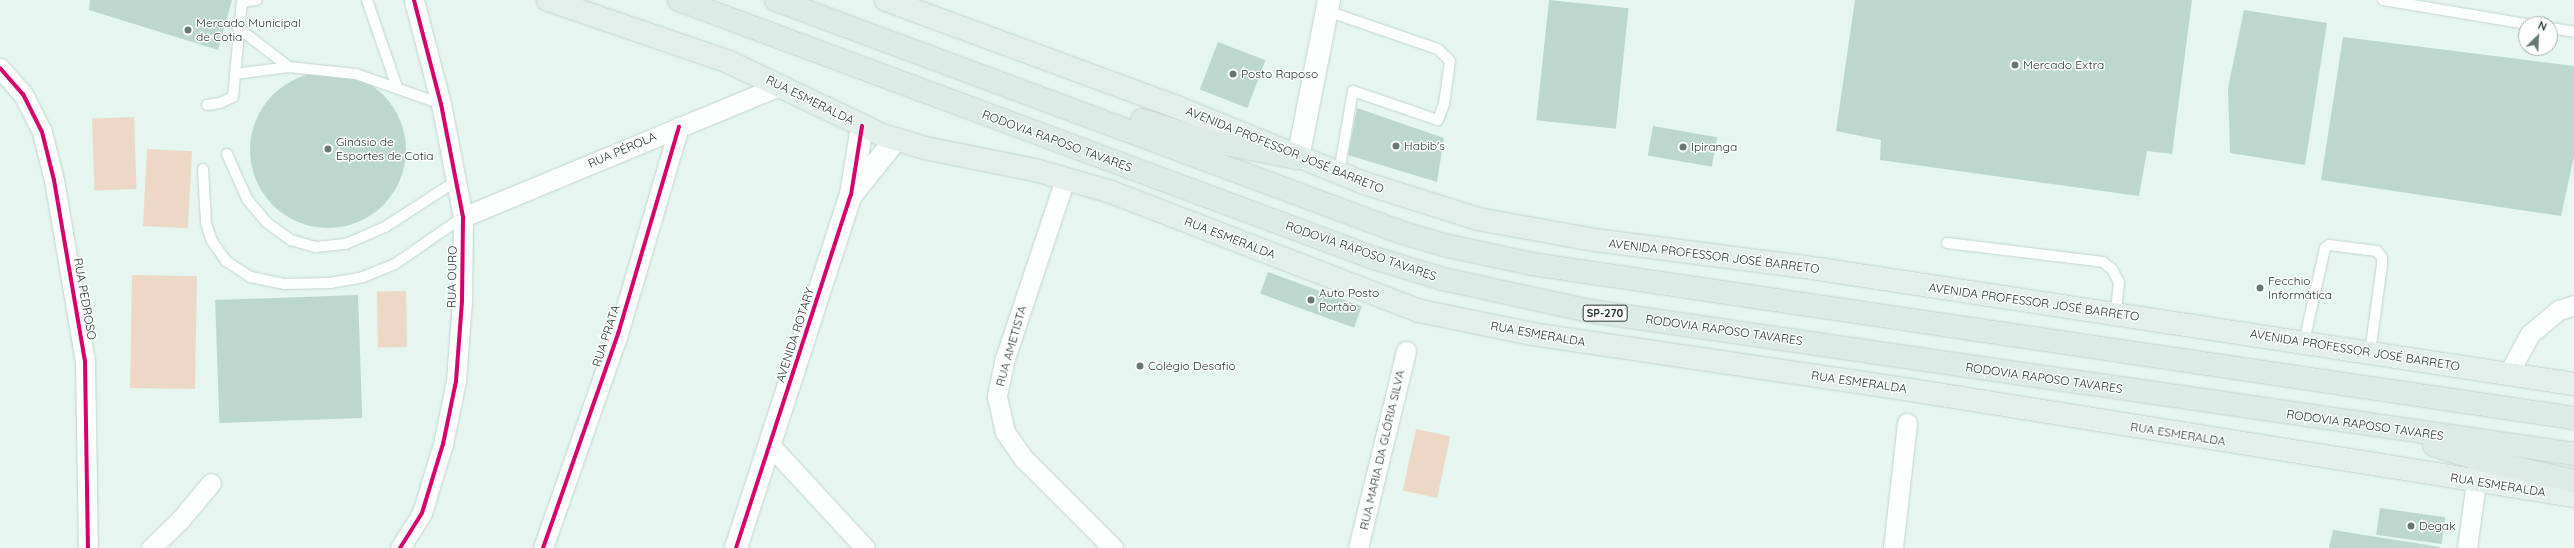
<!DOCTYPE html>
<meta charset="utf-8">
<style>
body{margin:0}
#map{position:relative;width:2574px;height:548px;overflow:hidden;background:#e4f6ef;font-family:Quicksand,sans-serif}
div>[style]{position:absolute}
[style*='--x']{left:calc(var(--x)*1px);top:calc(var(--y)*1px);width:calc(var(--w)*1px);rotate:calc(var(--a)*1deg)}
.green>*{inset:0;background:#edd8c6;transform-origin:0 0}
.building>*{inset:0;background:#bcd8ce;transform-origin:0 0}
.round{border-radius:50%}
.roads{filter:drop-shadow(0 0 1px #c4d3ce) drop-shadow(0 0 1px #c4d3ce)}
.service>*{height:10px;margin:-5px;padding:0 5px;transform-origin:5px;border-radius:5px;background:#fbfefd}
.minor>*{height:19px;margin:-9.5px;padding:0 9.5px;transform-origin:9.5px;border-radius:9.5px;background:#fbfefd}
.tertiary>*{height:22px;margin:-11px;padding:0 11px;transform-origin:11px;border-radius:11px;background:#fbfefd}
.trunk>*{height:22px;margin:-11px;padding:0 11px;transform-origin:11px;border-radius:11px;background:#e3efea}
.motorway>*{height:22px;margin:-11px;padding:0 11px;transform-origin:11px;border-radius:11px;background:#ddebe6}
.cycleway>*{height:4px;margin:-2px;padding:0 2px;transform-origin:2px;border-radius:2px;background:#d6006c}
.dots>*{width:11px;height:11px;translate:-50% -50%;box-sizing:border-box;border:2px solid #fff;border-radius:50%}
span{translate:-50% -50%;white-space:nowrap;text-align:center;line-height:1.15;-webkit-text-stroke:3px #fff;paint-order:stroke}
.shield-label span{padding:1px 3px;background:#fff;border:1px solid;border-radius:3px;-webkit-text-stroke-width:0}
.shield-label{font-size:11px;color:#23342e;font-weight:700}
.poi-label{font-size:12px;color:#23342e}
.left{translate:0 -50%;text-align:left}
.street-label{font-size:12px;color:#23342e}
.north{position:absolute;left:2518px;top:16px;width:40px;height:40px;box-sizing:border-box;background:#fff;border:1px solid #a7aeab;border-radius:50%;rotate:24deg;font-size:11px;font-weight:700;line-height:16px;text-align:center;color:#23342e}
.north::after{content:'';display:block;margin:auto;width:14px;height:18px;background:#677872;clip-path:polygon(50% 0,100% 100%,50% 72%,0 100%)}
</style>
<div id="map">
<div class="green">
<i style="left:134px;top:117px;width:72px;height:42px;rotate:88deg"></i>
<i style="left:147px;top:149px;width:45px;height:77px;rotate:3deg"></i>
<i style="left:132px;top:275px;width:65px;height:113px;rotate:1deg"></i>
<i style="left:406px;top:291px;width:56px;height:29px;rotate:89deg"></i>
<i style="left:1416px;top:429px;width:35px;height:63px;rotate:12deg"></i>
</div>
<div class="building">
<i style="clip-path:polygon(90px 0,232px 0,218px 50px,89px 10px)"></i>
<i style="left:1549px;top:0;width:80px;height:121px;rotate:6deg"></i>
<i style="clip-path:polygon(1855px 0,2192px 0,2172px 154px,2147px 151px,2139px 196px,1880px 160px,1881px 140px,1836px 131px)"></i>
<i style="clip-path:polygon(2244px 10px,2327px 23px,2305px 165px,2230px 153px,2228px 88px)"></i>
<i style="clip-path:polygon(2343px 37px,2574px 66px,2574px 156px,2561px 216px,2321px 180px)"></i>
<i style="left:1218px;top:42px;width:51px;height:51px;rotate:21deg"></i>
<i class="round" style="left:250px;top:72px;width:156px;height:156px"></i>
<i style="clip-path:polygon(1357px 108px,1444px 138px,1437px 182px,1348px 155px)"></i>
<i style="left:1653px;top:126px;width:65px;height:30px;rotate:10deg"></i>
<i style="left:1268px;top:272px;width:100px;height:23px;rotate:20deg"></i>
<i style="left:358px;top:295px;width:123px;height:143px;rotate:88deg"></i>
<i style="left:2380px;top:508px;width:66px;height:27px;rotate:8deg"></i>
<i style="clip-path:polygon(2333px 530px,2440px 547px,2439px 548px,2329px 548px)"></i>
</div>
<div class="roads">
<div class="service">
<i style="--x:367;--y:0;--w:92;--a:71"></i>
<i style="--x:2383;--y:0;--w:146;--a:9.5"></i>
<i style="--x:242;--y:2;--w:15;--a:-8"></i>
<i style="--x:1327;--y:11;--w:117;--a:18.9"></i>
<i style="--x:1438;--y:49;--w:17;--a:45"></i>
<i style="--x:1450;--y:61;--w:43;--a:97.9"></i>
<i style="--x:1444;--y:104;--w:17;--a:111"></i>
<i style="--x:1438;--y:120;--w:90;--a:-161.2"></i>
<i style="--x:1353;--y:91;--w:82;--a:99.8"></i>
<i style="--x:237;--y:27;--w:66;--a:37.6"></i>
<i style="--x:2550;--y:28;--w:24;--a:9"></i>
<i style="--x:235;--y:74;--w:54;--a:-7.4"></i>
<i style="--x:289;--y:67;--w:67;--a:6"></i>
<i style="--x:356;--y:74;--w:90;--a:19.4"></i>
<i style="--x:207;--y:105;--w:13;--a:-9"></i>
<i style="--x:220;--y:103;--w:14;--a:-25"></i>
<i style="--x:233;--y:97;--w:97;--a:-84.7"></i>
<i style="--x:227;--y:154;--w:49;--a:66"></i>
<i style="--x:247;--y:199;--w:30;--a:50"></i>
<i style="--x:266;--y:222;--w:31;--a:36"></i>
<i style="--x:291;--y:240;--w:26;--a:16"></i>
<i style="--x:316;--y:247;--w:30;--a:-6"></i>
<i style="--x:346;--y:244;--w:43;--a:-23.6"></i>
<i style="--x:385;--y:227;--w:85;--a:-32.9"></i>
<i style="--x:203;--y:169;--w:54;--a:86.8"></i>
<i style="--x:206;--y:223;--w:19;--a:72"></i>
<i style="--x:212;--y:241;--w:24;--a:55"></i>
<i style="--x:226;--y:261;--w:30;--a:33"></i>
<i style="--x:251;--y:277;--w:34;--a:12"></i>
<i style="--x:284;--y:284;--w:46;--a:-1.2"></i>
<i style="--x:330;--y:283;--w:34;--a:-10"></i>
<i style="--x:363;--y:277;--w:35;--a:-22"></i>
<i style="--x:395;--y:264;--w:83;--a:-34.7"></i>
<i style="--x:1947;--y:243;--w:157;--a:6.9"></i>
<i style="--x:2103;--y:262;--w:11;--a:38"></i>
<i style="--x:2112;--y:269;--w:15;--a:62"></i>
<i style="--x:2119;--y:282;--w:31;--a:96"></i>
<i style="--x:2304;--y:342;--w:96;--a:-77.4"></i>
<i style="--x:2325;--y:248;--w:5;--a:-37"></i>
<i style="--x:2329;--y:245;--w:48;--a:7.1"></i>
<i style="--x:2377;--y:251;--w:9;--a:54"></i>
<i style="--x:2382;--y:258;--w:7;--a:90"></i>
<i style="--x:2382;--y:265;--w:89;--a:97.8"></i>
</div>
<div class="minor">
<i style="--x:0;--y:68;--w:35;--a:49"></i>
<i style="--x:23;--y:94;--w:42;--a:63.4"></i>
<i style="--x:42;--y:132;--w:49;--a:76"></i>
<i style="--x:54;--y:180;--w:184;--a:80.3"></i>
<i style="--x:85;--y:361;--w:187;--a:89.1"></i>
<i style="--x:1065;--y:179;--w:189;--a:108.5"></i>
<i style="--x:1005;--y:358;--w:40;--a:102"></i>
<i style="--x:997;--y:397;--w:36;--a:77"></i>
<i style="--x:1005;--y:432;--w:33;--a:55"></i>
<i style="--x:1024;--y:459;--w:126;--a:45"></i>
<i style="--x:463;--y:217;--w:345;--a:-22.5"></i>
<i style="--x:2508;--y:374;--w:46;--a:-61.2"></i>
<i style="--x:2530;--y:334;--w:38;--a:-40"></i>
<i style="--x:2559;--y:310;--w:16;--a:-18"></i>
<i style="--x:769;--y:444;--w:142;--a:47.3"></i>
<i style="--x:151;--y:548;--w:40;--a:-44"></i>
<i style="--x:180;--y:520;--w:48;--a:-50"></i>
<i style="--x:400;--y:548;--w:41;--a:-57.8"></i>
<i style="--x:422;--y:513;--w:72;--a:-73.1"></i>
<i style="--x:443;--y:444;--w:64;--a:-78.3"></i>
<i style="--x:456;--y:381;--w:80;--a:-85.7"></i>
<i style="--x:462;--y:301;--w:84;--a:-89.3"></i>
<i style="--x:463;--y:217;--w:115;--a:-101"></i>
<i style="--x:441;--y:104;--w:107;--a:-104.6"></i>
<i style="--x:543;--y:548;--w:227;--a:-70.7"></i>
<i style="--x:618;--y:334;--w:216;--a:-73.6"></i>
<i style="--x:1358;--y:548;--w:203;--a:-76.3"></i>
<i style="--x:1893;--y:548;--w:126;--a:-83.6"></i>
<i style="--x:2467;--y:548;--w:67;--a:-82.2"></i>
</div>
<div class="tertiary">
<i style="--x:1298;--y:158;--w:161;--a:-78.9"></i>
<i style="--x:852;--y:194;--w:70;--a:-51.3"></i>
<i style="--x:736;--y:548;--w:371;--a:-72"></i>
<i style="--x:851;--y:195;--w:70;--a:-80.9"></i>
</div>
<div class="trunk">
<i style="--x:548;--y:0;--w:191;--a:18.9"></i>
<i style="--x:729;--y:62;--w:170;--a:25.5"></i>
<i style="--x:882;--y:135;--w:45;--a:16.8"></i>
<i style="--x:925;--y:148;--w:112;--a:11.3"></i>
<i style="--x:1035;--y:170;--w:79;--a:16.1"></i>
<i style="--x:1111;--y:192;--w:331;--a:21.1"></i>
<i style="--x:1420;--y:311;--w:114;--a:11.6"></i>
<i style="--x:1532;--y:334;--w:389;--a:8.4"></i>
<i style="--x:1917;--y:391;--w:665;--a:9.08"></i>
<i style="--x:886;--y:0;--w:310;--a:20.2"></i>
<i style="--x:1177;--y:107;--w:202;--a:22.1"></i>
<i style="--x:1364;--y:183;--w:120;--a:17.5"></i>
<i style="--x:1478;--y:219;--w:119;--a:10.2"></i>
<i style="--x:1595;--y:240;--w:206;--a:7.3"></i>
<i style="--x:1799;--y:266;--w:784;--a:8.66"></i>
</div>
<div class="motorway">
<i style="--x:679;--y:0;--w:741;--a:20.37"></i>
<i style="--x:1374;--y:258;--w:72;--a:16.9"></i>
<i style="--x:1443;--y:279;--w:150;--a:12.3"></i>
<i style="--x:1590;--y:311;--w:994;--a:8.27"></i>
<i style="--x:776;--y:0;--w:666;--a:20.39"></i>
<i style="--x:1400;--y:232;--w:46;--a:16.5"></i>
<i style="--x:1444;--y:245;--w:90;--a:12.2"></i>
<i style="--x:1532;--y:264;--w:1053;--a:8.41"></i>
<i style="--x:1142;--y:120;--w:66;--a:17.6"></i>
<i style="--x:1205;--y:140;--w:95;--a:11"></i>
<i style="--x:2434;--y:445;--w:48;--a:18.1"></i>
<i style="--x:2480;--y:460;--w:96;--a:12.6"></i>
</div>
</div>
<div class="cycleway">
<i style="--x:0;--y:68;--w:35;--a:49"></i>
<i style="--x:23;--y:94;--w:42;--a:63.4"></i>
<i style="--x:42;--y:132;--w:49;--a:76"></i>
<i style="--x:54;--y:180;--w:184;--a:80.3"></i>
<i style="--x:85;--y:361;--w:187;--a:89.1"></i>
<i style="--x:400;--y:548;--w:41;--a:-57.8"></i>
<i style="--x:422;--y:513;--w:72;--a:-73.1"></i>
<i style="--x:443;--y:444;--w:64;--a:-78.3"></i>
<i style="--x:456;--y:381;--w:80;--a:-85.7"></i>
<i style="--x:462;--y:301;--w:84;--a:-89.3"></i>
<i style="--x:463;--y:217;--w:115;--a:-101"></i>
<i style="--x:441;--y:104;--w:107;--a:-104.6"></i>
<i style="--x:543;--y:548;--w:227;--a:-70.7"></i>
<i style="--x:618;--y:334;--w:216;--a:-73.6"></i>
<i style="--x:736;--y:548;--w:371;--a:-72"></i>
<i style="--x:851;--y:195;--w:70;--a:-80.9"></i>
</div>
<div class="dots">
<i style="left:188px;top:30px;background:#677872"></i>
<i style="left:2015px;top:65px;background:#677872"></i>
<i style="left:1233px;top:74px;background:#677872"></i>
<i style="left:1396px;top:146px;background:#677872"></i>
<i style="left:1683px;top:147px;background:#677872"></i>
<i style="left:328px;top:149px;background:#677872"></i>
<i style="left:2260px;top:288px;background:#677872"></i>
<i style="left:1311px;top:300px;background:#677872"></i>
<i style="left:1140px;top:366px;background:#677872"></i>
<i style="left:2411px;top:526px;background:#677872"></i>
</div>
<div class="shield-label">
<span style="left:1605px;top:313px">SP-270</span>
</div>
<div class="poi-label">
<span class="left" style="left:196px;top:30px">Mercado Municipal<br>de Cotia</span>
<span class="left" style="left:2023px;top:65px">Mercado Extra</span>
<span class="left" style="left:1241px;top:74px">Posto Raposo</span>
<span class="left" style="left:336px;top:149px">Ginásio de<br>Esportes de Cotia</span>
<span class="left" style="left:1404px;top:146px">Habib's</span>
<span class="left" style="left:1691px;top:147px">Ipiranga</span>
<span class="left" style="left:2268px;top:288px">Fecchio<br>Informática</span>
<span class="left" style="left:1319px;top:300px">Auto Posto<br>Portão</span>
<span class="left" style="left:1148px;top:366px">Colégio Desafio</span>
<span class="left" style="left:2419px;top:526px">Degak</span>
</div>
<div class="street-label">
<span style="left:810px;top:100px;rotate:26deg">RUA ESMERALDA</span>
<span style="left:1057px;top:141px;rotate:20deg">RODOVIA RAPOSO TAVARES</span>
<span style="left:622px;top:150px;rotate:-23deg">RUA PÉROLA</span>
<span style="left:1285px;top:150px;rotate:22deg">AVENIDA PROFESSOR JOSÉ BARRETO</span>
<span style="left:1230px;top:238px;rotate:21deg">RUA ESMERALDA</span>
<span style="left:1361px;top:251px;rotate:19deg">RODOVIA RAPOSO TAVARES</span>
<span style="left:1714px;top:256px;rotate:7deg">AVENIDA PROFESSOR JOSÉ BARRETO</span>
<span style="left:452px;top:277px;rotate:-89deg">RUA OURO</span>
<span style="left:85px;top:299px;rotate:80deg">RUA PEDROSO</span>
<span style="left:2034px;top:302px;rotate:8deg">AVENIDA PROFESSOR JOSÉ BARRETO</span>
<span style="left:1724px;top:330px;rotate:8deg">RODOVIA RAPOSO TAVARES</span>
<span style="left:1538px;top:334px;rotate:10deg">RUA ESMERALDA</span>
<span style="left:795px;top:335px;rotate:-72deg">AVENIDA ROTARY</span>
<span style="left:606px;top:336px;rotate:-72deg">RUA PRATA</span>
<span style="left:1011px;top:346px;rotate:-74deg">RUA AMETISTA</span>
<span style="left:2355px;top:350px;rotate:9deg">AVENIDA PROFESSOR JOSÉ BARRETO</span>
<span style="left:2044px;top:378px;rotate:8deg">RODOVIA RAPOSO TAVARES</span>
<span style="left:1859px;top:382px;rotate:8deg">RUA ESMERALDA</span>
<span style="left:2365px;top:425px;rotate:8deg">RODOVIA RAPOSO TAVARES</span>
<span style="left:2178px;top:434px;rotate:9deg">RUA ESMERALDA</span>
<span style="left:1382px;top:450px;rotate:-77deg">RUA MARIA DA GLÓRIA SILVA</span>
<span style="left:2498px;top:485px;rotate:9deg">RUA ESMERALDA</span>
</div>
<div class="north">N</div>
</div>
